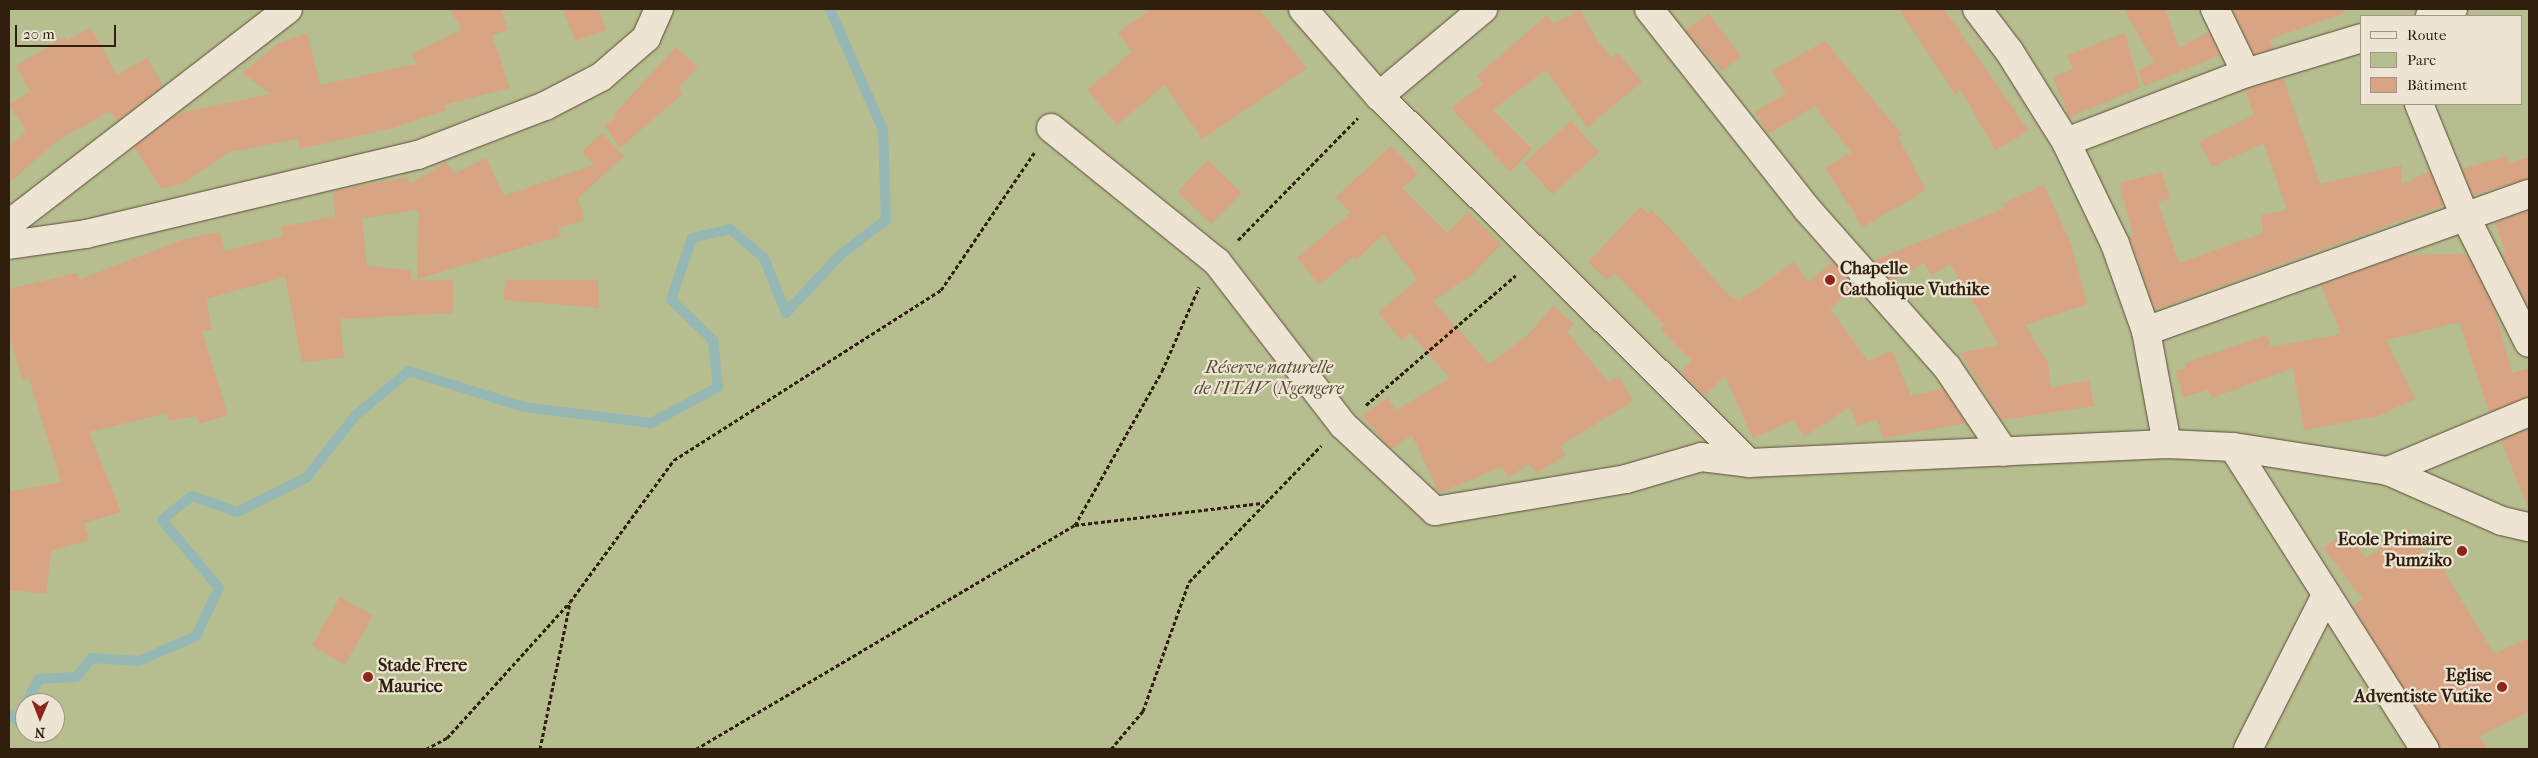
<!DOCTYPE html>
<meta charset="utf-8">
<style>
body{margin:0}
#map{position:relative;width:2538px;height:758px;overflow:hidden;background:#e4d5bc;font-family:"IM FELL French Canon",serif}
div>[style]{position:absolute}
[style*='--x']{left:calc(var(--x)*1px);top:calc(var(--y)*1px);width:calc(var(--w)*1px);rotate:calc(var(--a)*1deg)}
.green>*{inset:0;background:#b6bd8f}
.stream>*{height:10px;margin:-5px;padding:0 5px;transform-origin:5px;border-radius:5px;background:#95b8b4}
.building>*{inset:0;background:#d8a484;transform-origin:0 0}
.path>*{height:3px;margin-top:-1.5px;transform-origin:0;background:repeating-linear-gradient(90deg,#301f0c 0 4px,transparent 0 6.5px)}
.roads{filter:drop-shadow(0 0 1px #5d4c38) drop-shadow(0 0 1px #5d4c38)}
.minor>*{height:28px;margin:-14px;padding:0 14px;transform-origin:14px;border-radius:14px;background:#ede4d3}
.dots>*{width:14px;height:14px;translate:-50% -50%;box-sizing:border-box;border:2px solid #ede4d3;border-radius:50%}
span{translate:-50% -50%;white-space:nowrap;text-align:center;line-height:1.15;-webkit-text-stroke:4.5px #ede4d3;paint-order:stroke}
.poi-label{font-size:18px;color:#301f0c;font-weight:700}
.left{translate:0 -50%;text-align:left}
.right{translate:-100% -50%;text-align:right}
.park-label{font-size:18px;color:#584e33;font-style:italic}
.frame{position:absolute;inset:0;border:10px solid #301f0c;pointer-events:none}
.legend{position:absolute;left:2360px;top:15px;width:162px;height:90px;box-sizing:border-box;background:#ede4d3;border:1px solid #a19583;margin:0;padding:6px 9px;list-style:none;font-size:15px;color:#301f0c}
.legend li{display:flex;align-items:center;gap:10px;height:25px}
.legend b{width:25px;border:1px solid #a19583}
.north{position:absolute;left:15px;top:693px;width:50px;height:50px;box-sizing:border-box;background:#ede4d3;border:1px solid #a19583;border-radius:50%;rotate:181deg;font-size:14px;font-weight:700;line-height:20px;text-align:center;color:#301f0c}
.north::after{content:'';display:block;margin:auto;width:18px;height:22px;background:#8f2418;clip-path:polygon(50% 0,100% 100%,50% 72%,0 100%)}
.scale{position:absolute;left:15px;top:25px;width:101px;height:22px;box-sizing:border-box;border:2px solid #301f0c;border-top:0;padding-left:6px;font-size:15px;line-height:18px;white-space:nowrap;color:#301f0c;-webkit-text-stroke:4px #ede4d3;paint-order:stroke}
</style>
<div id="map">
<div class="green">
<i style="clip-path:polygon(evenodd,9px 9px,2529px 9px,2529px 749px,9px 749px,9px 9px,2362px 16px,2522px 16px,2522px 104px,2362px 104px,2362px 16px,9px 9px,25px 703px,55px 703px,55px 733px,25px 733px,25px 703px)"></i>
</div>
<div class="stream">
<i style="--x:26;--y:703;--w:27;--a:-62"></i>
<i style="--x:39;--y:679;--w:37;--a:-3"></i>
<i style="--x:76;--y:677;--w:25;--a:-50"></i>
<i style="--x:92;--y:658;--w:47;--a:3.7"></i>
<i style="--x:139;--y:661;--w:62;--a:-23.7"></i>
<i style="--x:196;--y:636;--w:53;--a:-64.4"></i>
<i style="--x:219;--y:588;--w:89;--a:-130"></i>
<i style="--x:162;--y:520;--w:38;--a:-39"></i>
<i style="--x:192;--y:496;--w:48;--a:19.6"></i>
<i style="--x:237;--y:512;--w:77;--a:-26.2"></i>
<i style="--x:306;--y:478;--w:79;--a:-51.7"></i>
<i style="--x:355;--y:416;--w:70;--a:-39.8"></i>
<i style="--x:409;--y:371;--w:121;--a:17.4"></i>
<i style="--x:524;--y:407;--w:128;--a:7.2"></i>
<i style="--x:651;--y:423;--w:76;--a:-28.2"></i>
<i style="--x:718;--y:387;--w:47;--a:-96.1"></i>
<i style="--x:713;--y:340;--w:58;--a:-136.4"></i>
<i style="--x:671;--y:300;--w:65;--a:-71.3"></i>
<i style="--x:692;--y:238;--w:39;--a:-13"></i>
<i style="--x:730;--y:229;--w:45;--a:40.5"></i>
<i style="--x:764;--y:258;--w:59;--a:68.2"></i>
<i style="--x:786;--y:313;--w:79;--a:-47"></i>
<i style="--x:840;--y:255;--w:58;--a:-37.3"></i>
<i style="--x:886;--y:220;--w:90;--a:-91.9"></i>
<i style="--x:883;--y:130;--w:132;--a:-113.7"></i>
<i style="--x:9;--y:714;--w:10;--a:37"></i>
<i style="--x:17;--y:720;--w:16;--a:-60"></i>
</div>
<div class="building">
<i style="clip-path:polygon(450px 9px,501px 9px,508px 30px,492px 35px,510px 88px,444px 105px,446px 110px,393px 128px,299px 149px,297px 139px,229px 152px,181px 184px,162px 189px,134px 147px,179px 113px,271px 94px,242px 73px,279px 43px,307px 33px,320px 85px,416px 64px,412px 54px,462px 30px)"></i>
<i style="clip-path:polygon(563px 9px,599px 9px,606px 30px,575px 41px)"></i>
<i style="clip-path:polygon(1151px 9px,1259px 9px,1307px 68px,1202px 139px,1165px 85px,1117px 125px,1087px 90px,1132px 52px,1118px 33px)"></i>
<i style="clip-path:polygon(1899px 9px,1944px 9px,2029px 131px,1995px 150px,1961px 90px,1955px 94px)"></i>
<i style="clip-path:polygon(2124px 9px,2165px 9px,2179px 48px,2209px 32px,2220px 55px,2145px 86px,2138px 71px,2154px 62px)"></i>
<i style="clip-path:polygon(2232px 9px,2345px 9px,2345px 13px,2270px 39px,2273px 49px,2254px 54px)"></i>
<i style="clip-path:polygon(1580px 10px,1599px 43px,1612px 58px,1618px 53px,1642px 82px,1587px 127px,1546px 70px,1493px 110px,1532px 149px,1510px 172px,1451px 108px,1483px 84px,1477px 76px,1547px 15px,1554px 24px)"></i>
<i style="clip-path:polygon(1709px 14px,1741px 57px,1722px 71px,1685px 30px)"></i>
<i style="clip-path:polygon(91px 28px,117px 75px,147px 58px,163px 86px,117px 121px,110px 111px,57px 141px,9px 183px,9px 146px,26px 131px,9px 105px,30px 91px,16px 66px,64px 37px,66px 41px)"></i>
<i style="clip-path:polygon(2125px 33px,2140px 88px,2069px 117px,2053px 77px,2073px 69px,2067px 55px)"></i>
<i style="clip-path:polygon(1825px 41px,1902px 135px,1898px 137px,1926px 190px,1863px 227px,1825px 168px,1852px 152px,1814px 106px,1769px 134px,1755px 112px,1786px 93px,1772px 71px)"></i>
<i style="clip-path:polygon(676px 47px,698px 67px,678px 88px,682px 94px,620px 148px,604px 125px,617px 117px,614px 114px)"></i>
<i style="clip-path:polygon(2283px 78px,2320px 184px,2402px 165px,2401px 185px,2430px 171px,2444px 205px,2155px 310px,2129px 236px,2133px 235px,2119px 183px,2162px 172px,2170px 199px,2158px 202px,2179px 263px,2263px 233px,2261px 215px,2287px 210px,2264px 143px,2212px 167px,2199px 142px,2254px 115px,2245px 90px)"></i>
<i style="left:1571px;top:121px;width:42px;height:63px;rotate:48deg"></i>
<i style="clip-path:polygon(602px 133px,623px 155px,627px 154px,578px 198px,584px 220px,558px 228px,561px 236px,417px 279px,419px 210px,362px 218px,367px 266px,410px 270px,412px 280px,453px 280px,453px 313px,340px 319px,344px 358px,302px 362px,285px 277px,206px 299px,212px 329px,202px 331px,228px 415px,199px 424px,196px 416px,169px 421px,167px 413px,89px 432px,121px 512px,84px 523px,89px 540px,51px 551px,46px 594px,9px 590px,9px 492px,61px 482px,29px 378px,22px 380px,9px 333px,9px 289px,77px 273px,79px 280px,184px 239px,220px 232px,225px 251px,283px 236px,281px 227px,335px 216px,333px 191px,408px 177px,410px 184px,446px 162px,454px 174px,486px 158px,504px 196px,594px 165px,582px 152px)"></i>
<i style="clip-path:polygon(1391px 146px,1418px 174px,1402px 188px,1447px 233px,1468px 212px,1501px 244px,1473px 274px,1433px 301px,1489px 364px,1527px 336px,1553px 306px,1574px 324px,1567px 332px,1608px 382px,1619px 376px,1633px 401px,1560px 446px,1565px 455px,1536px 474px,1530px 464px,1508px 477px,1502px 467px,1439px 493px,1412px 435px,1391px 449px,1362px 415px,1388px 398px,1396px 410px,1450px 378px,1410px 333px,1402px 341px,1378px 312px,1418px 280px,1383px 234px,1357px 260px,1353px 257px,1319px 285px,1297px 258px,1351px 213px,1336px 197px)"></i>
<i style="clip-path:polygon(2507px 156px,2509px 163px,2529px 157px,2529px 179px,2473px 195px,2462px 169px)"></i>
<i style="left:1208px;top:160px;width:47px;height:44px;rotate:44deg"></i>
<i style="clip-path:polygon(2044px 185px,2071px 244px,2087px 304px,2025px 325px,2048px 363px,2051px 388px,2089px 380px,2094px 406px,2002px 420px,1960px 353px,1999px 345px,1950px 264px,1932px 275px,1924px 263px,1891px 281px,1874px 260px,2005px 208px,2003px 203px)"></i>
<i style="clip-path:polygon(1640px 207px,1648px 214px,1651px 210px,1670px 228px,1726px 293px,1739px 301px,1794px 262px,1808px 282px,1833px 262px,1855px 289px,1830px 309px,1868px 361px,1892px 351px,1911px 396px,1943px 389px,1966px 423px,1883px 438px,1877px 419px,1857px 426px,1850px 407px,1804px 437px,1794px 420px,1753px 438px,1725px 376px,1705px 396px,1681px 372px,1692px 361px,1660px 329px,1664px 325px,1615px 273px,1607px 280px,1588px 262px)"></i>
<i style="clip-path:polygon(2529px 210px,2529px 306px,2528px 307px,2501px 253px,2506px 253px,2495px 223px)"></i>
<i style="clip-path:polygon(2467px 254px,2494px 307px,2512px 373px,2529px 368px,2529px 397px,2489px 412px,2459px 322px,2386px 340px,2415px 399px,2378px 416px,2304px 430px,2293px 368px,2212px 398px,2208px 390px,2183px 397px,2176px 371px,2186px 368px,2185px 363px,2267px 335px,2271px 347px,2341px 334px,2321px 285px,2404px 255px)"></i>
<i style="clip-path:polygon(505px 280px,598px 280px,599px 308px,504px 300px)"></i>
<i style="clip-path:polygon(2529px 429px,2529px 507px,2528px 507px,2501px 441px)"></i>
<i style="clip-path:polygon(2409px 530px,2431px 563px,2437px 559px,2494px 654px,2529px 638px,2529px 712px,2479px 736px,2488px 749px,2440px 749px,2353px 606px,2363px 599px,2323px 548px,2345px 532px,2366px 558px)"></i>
<i style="left:340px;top:597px;width:38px;height:56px;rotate:30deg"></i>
</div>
<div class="path">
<i style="--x:1238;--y:240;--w:171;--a:-45.5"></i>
<i style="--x:1366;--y:405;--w:198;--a:-40.9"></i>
<i style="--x:1075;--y:525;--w:177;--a:-60.5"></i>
<i style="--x:1162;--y:371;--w:92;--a:-66.2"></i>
<i style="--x:426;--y:749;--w:24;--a:-28"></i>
<i style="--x:447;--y:738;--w:183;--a:-47.9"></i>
<i style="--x:570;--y:602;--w:176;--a:-53.8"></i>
<i style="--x:674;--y:460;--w:317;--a:-32.5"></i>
<i style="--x:941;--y:290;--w:166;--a:-55.8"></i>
<i style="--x:540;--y:749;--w:149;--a:-78.4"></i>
<i style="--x:696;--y:749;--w:440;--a:-30.6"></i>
<i style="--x:1075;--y:525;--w:188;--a:-6.7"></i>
<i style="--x:1111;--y:749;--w:50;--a:-49.9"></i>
<i style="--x:1143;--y:711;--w:137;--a:-70.4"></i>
<i style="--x:1189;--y:582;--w:190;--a:-45.9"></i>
</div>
<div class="roads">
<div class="minor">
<i style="--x:1303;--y:9;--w:116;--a:48.9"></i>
<i style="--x:1379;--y:96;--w:521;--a:44.77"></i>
<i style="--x:1649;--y:9;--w:255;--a:51.7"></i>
<i style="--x:1807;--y:209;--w:211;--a:48.5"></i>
<i style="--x:1947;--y:367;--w:102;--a:56.2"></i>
<i style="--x:1977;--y:9;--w:53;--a:52.7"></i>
<i style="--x:2009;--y:51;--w:107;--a:57.9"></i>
<i style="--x:2066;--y:142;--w:113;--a:64.3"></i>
<i style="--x:2115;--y:244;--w:92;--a:70.4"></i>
<i style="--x:2146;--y:331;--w:115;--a:79.5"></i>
<i style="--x:2215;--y:9;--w:71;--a:64.2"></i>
<i style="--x:2430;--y:16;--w:24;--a:-17"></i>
<i style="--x:1379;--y:96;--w:136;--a:-39.9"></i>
<i style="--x:2419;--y:104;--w:119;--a:67.8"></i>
<i style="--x:2464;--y:214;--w:144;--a:63.3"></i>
<i style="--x:1051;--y:128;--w:213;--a:38.9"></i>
<i style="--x:1217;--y:262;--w:206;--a:52.3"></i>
<i style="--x:1343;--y:425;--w:126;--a:43.1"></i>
<i style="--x:1435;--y:511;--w:194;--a:-9.5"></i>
<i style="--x:1626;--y:479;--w:78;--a:-16.3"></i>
<i style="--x:1701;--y:457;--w:48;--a:7.1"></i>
<i style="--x:1749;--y:463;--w:418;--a:-2.6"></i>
<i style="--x:2167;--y:444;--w:66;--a:2.6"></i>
<i style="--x:2233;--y:447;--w:157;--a:8.8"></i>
<i style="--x:2388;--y:471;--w:124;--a:23.7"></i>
<i style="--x:2502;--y:521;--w:28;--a:13"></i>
<i style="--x:2066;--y:142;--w:193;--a:-21"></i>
<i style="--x:2246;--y:73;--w:121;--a:-16.8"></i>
<i style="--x:9;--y:224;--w:352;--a:-37.6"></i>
<i style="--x:9;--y:245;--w:78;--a:-8.1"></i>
<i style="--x:86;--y:234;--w:341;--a:-13.4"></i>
<i style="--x:418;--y:155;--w:136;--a:-21.1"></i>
<i style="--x:545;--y:106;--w:63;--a:-27.4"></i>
<i style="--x:601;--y:77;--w:60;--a:-40.9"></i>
<i style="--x:646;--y:38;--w:32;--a:-66"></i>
<i style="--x:2146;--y:331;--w:407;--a:-19.7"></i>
<i style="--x:2233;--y:447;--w:358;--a:57.6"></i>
<i style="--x:2388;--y:471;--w:153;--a:-22.7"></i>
<i style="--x:2248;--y:749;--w:170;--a:-63.1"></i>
</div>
</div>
<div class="dots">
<i style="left:1830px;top:280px;background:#8f2418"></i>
<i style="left:2462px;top:551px;background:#8f2418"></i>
<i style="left:368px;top:677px;background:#8f2418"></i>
<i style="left:2502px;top:687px;background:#8f2418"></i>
</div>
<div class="poi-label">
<span class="left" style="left:1840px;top:280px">Chapelle<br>Catholique Vuthike</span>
<span class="right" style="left:2452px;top:551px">Ecole Primaire<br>Pumziko</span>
<span class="left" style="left:378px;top:677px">Stade Frere<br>Maurice</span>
<span class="right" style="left:2492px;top:687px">Eglise<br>Adventiste Vutike</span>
</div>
<div class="park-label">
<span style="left:1269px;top:379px">Réserve naturelle<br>de l'ITAV (Ngengere</span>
</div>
<div class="frame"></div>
<ul class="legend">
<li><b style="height:6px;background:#ede4d3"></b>Route</li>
<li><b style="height:14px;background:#b6bd8f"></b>Parc</li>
<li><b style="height:14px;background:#d8a484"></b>Bâtiment</li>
</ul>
<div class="north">N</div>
<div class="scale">20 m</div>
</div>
